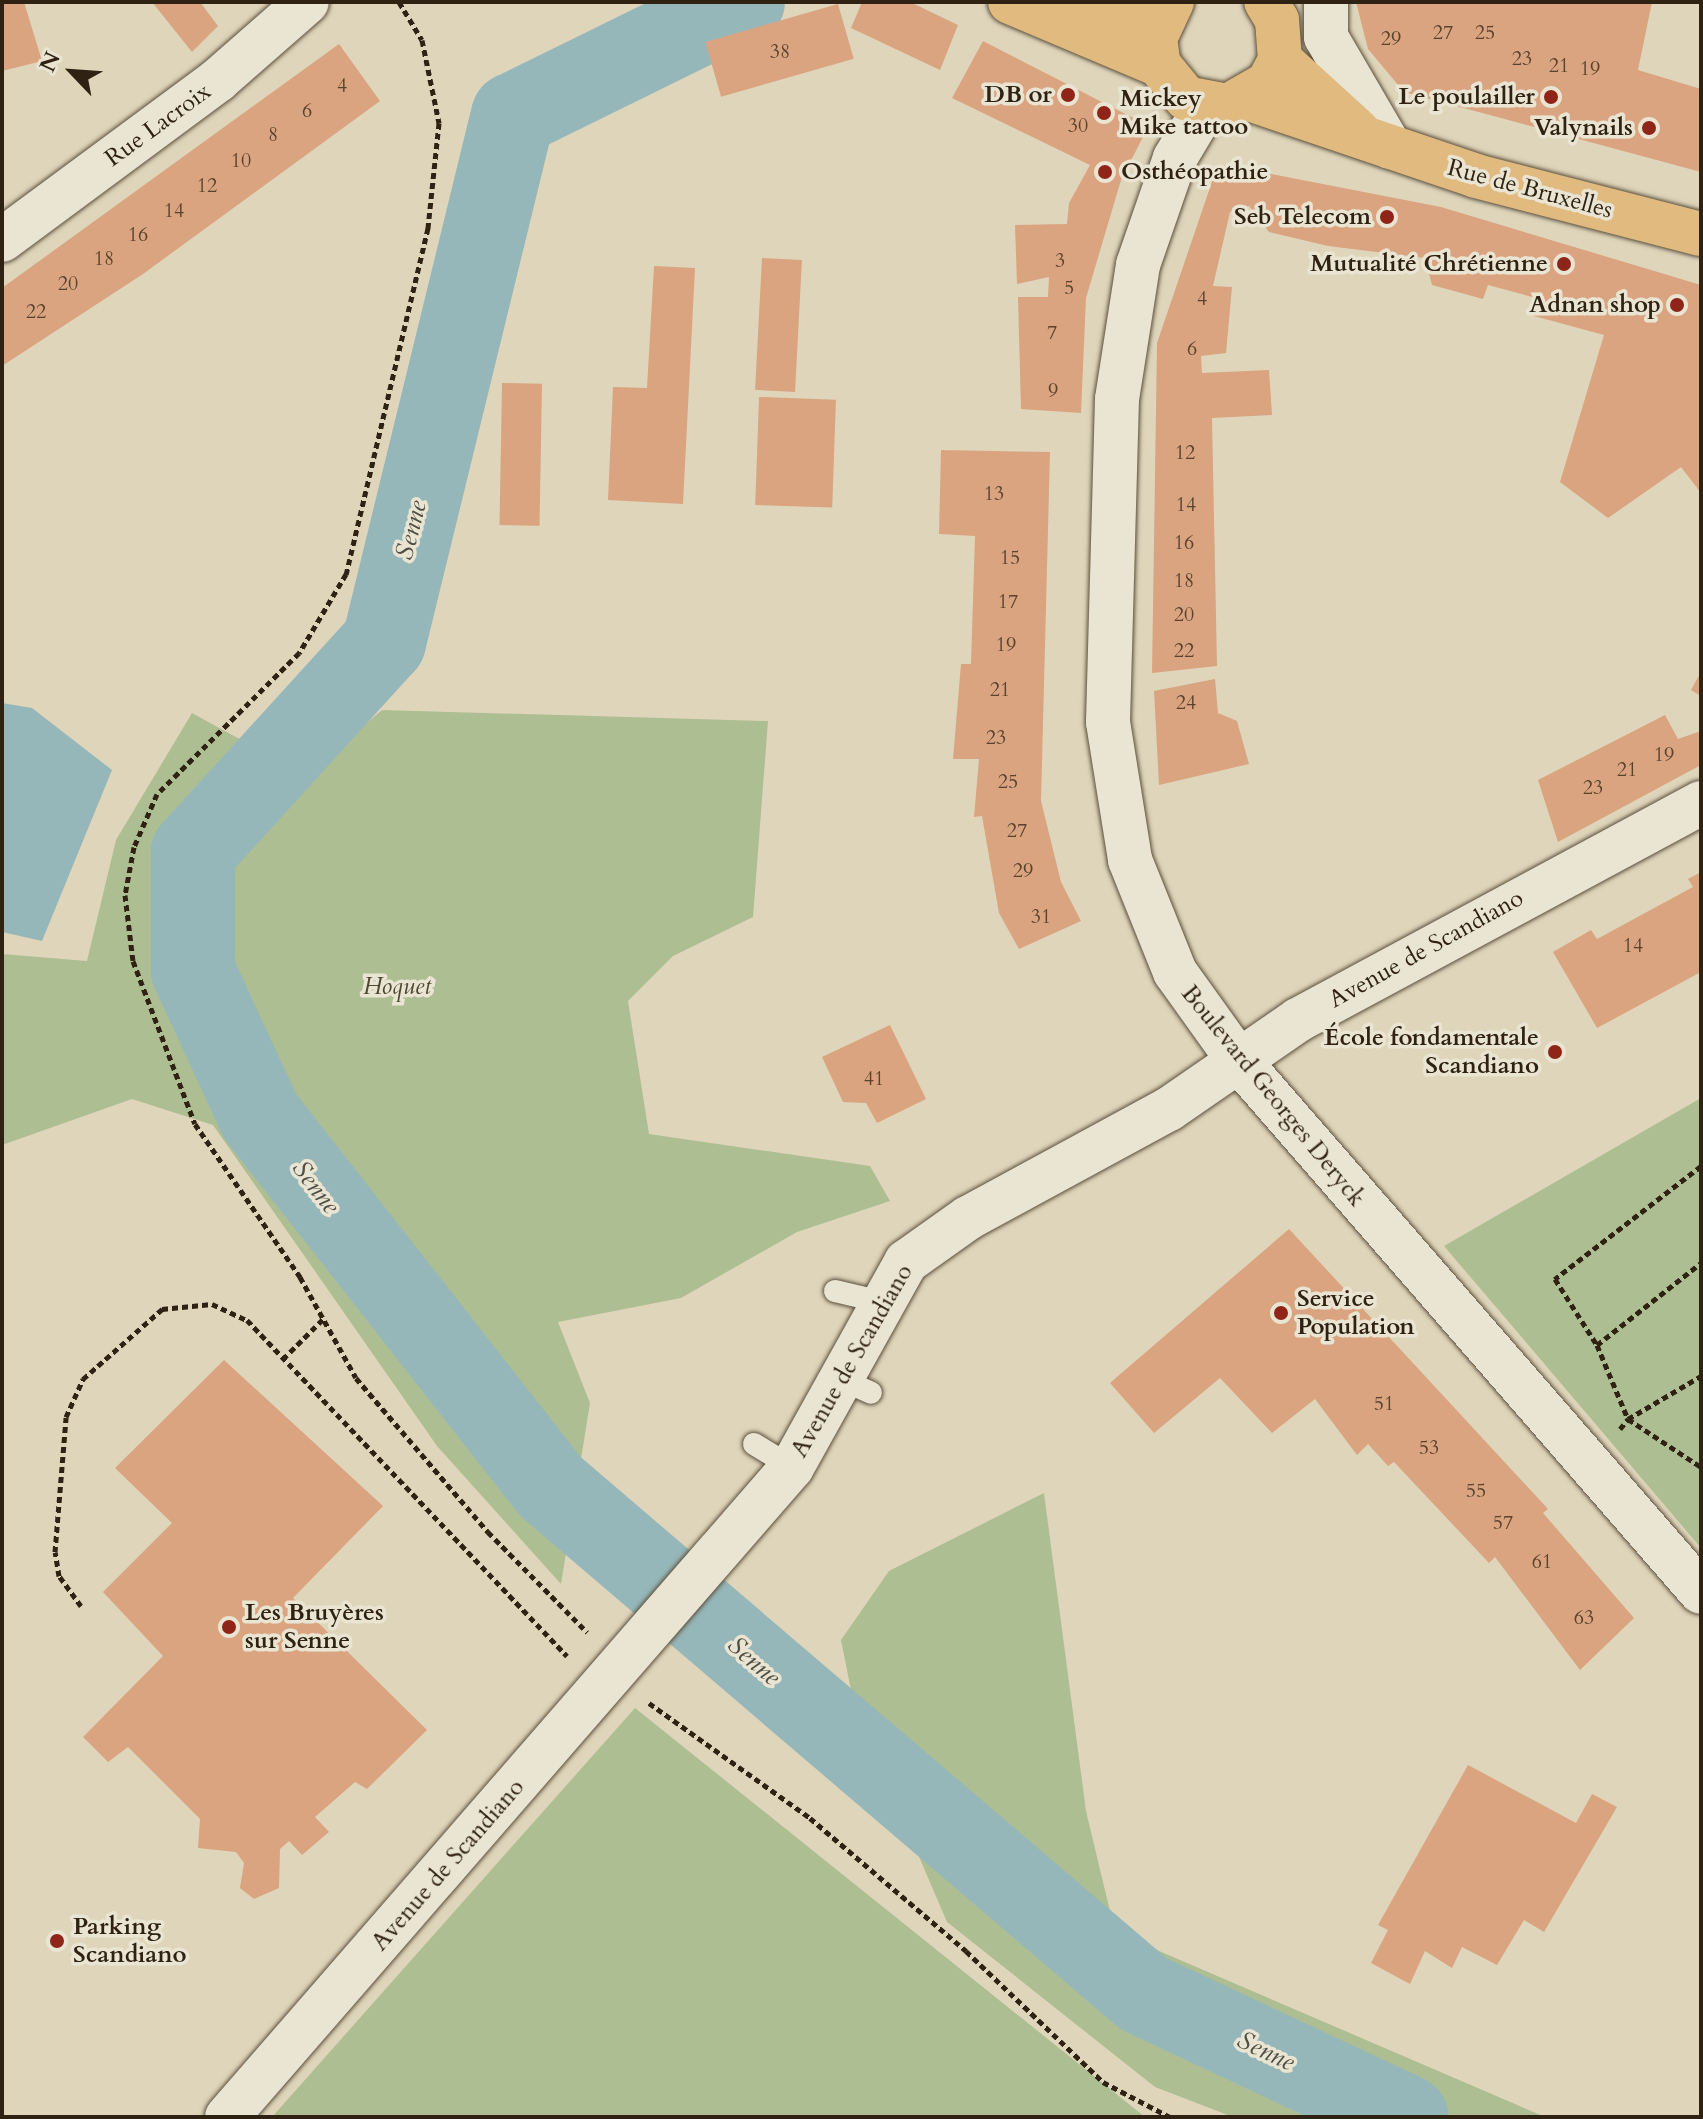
<!DOCTYPE html>
<meta charset="utf-8">
<style>
body{margin:0}
#map{position:relative;width:1703px;height:2119px;overflow:hidden;background:#dfd5bb;font-family:Cardo,serif}
div>[style]{position:absolute}
[style*='--x']{left:calc(var(--x)*1px);top:calc(var(--y)*1px);width:calc(var(--w)*1px);rotate:calc(var(--a)*1deg)}
.green>*{inset:0;background:#aebe93}
.water>*{inset:0;background:#96b7b9}
.river>*{height:84px;margin:-42px;padding:0 42px;transform-origin:42px;border-radius:42px;background:#96b7b9}
.building>*{inset:0;background:#d9a47f;transform-origin:0 0}
.path>*{height:5px;margin-top:-2.5px;transform-origin:0;background:repeating-linear-gradient(90deg,#2f2212 0 6px,transparent 0 10px)}
.roads{filter:drop-shadow(0 0 2px #5b4f3c) drop-shadow(0 0 2px #5b4f3c)}
.lane>*{height:22px;margin:-11px;padding:0 11px;transform-origin:11px;border-radius:11px;background:#eae4d3}
.street>*{height:44px;margin:-22px;padding:0 22px;transform-origin:22px;border-radius:22px;background:#eae4d3}
.secondary>*{height:44px;margin:-22px;padding:0 22px;transform-origin:22px;border-radius:22px;background:#eae4d3}
.primary>*{height:44px;margin:-22px;padding:0 22px;transform-origin:22px;border-radius:22px;background:#e0ba7e}
.dots>*{width:22px;height:22px;translate:-50% -50%;box-sizing:border-box;border:4px solid #eae4d3;border-radius:50%}
span{translate:-50% -50%;white-space:nowrap;text-align:center;line-height:1.15;-webkit-text-stroke:7px #eae4d3;paint-order:stroke}
.number-label{font-size:20px;color:#5a422d}
.number-label span{-webkit-text-stroke-width:0}
.poi-label{font-size:24px;color:#2f2212;font-weight:700}
.right{translate:-100% -50%;text-align:right}
.left{translate:0 -50%;text-align:left}
.street-label{font-size:24px;color:#2f2212}
.park-label{font-size:24px;color:#4f4932;font-style:italic}
.water-label{font-size:26px;color:#4e4f44;font-style:italic}
.frame{position:absolute;inset:0;border:4px solid #2f2212;pointer-events:none}
.north{position:absolute;left:32px;top:32px;width:80px;height:80px;-webkit-text-stroke:6px #eae4d3;paint-order:stroke;rotate:295deg;font-size:22px;font-weight:700;line-height:32px;text-align:center;color:#2f2212}
.north::after{content:'';display:block;margin:auto;width:28px;height:36px;background:#2f2212;clip-path:polygon(50% 0,100% 100%,50% 72%,0 100%)}
</style>
<div id="map">
<div class="green">
<i style="clip-path:polygon(382px 710px,768px 721px,753px 917px,673px 956px,628px 1001px,649px 1134px,870px 1166px,890px 1201px,797px 1232px,681px 1298px,558px 1322px,590px 1403px,561px 1584px,437px 1446px,213px 1125px,132px 1099px,2px 1145px,2px 954px,87px 961px,116px 840px,192px 713px,305px 775px)"></i>
<i style="clip-path:polygon(1701px 1098px,1701px 1548px,1444px 1246px)"></i>
<i style="clip-path:polygon(1044px 1493px,1086px 1811px,1115px 1932px,1545px 2117px,1233px 2117px,1155px 2087px,947px 1922px,854px 1705px,841px 1640px,889px 1571px)"></i>
<i style="clip-path:polygon(635px 1708px,1145px 2117px,272px 2117px)"></i>
</div>
<div class="water">
<i style="clip-path:polygon(2px 703px,32px 708px,112px 770px,42px 941px,2px 932px)"></i>
</div>
<div class="river">
<i style="--x:743;--y:2;--w:256;--a:153.8"></i>
<i style="--x:513;--y:115;--w:543;--a:103.75"></i>
<i style="--x:384;--y:642;--w:284;--a:132.3"></i>
<i style="--x:193;--y:852;--w:119;--a:90"></i>
<i style="--x:193;--y:971;--w:160;--a:65.2"></i>
<i style="--x:260;--y:1116;--w:472;--a:51.9"></i>
<i style="--x:551;--y:1487;--w:780;--a:40.53"></i>
<i style="--x:1144;--y:1994;--w:290;--a:25.1"></i>
</div>
<div class="building">
<i style="clip-path:polygon(2px 2px,24px 2px,42px 61px,2px 71px)"></i>
<i style="clip-path:polygon(152px 2px,200px 2px,218px 26px,192px 52px)"></i>
<i style="clip-path:polygon(862px 2px,910px 2px,958px 25px,940px 70px,851px 28px)"></i>
<i style="clip-path:polygon(1356px 2px,1652px 2px,1638px 70px,1701px 89px,1701px 172px,1404px 92px,1368px 49px)"></i>
<i style="left:838px;top:4px;width:57px;height:138px;rotate:74deg"></i>
<i style="clip-path:polygon(983px 41px,1139px 121px,1144px 135px,1121px 180px,1086px 298px,1081px 413px,1021px 409px,1018px 297px,1048px 297px,1049px 277px,1017px 284px,1015px 225px,1067px 224px,1069px 203px,1090px 165px,952px 98px)"></i>
<i style="clip-path:polygon(339px 44px,380px 101px,143px 274px,2px 366px,2px 288px)"></i>
<i style="clip-path:polygon(1225px 165px,1441px 207px,1701px 285px,1701px 493px,1681px 467px,1608px 518px,1560px 482px,1604px 335px,1534px 316px,1540px 299px,1488px 285px,1483px 299px,1432px 285px,1425px 258px,1328px 246px,1269px 232px,1249px 206px,1230px 212px,1213px 286px,1232px 287px,1226px 353px,1201px 356px,1202px 373px,1269px 370px,1272px 415px,1212px 418px,1217px 666px,1152px 673px,1157px 343px,1216px 170px)"></i>
<i style="left:762px;top:258px;width:40px;height:132px;rotate:3deg"></i>
<i style="clip-path:polygon(654px 266px,695px 268px,683px 504px,608px 500px,613px 387px,647px 388px)"></i>
<i style="left:502px;top:383px;width:40px;height:142px;rotate:1deg"></i>
<i style="left:759px;top:397px;width:77px;height:108px;rotate:2deg"></i>
<i style="clip-path:polygon(941px 450px,1050px 452px,1041px 801px,1061px 882px,1081px 921px,1019px 949px,999px 913px,982px 816px,974px 817px,979px 759px,953px 759px,961px 664px,971px 664px,975px 536px,939px 534px)"></i>
<i style="clip-path:polygon(1701px 672px,1701px 696px,1691px 690px)"></i>
<i style="clip-path:polygon(1215px 679px,1218px 713px,1237px 721px,1249px 764px,1159px 785px,1154px 691px)"></i>
<i style="clip-path:polygon(1665px 715px,1678px 739px,1701px 731px,1701px 765px,1558px 842px,1538px 780px)"></i>
<i style="clip-path:polygon(1701px 872px,1701px 972px,1597px 1028px,1553px 952px,1591px 930px,1597px 939px,1693px 887px,1688px 879px)"></i>
<i style="clip-path:polygon(890px 1025px,926px 1099px,877px 1123px,866px 1103px,843px 1102px,822px 1057px)"></i>
<i style="clip-path:polygon(1289px 1229px,1548px 1509px,1543px 1513px,1634px 1618px,1580px 1670px,1495px 1557px,1489px 1563px,1394px 1462px,1388px 1466px,1368px 1444px,1357px 1455px,1315px 1399px,1272px 1433px,1220px 1378px,1154px 1433px,1110px 1383px)"></i>
<i style="clip-path:polygon(224px 1360px,383px 1506px,293px 1598px,427px 1730px,367px 1789px,355px 1782px,315px 1817px,329px 1832px,302px 1855px,289px 1841px,280px 1849px,279px 1888px,254px 1899px,240px 1888px,244px 1863px,236px 1852px,198px 1848px,200px 1819px,128px 1747px,108px 1762px,83px 1737px,163px 1656px,103px 1592px,172px 1523px,115px 1468px)"></i>
<i style="clip-path:polygon(1468px 1765px,1576px 1823px,1592px 1794px,1617px 1807px,1544px 1932px,1524px 1920px,1497px 1965px,1462px 1947px,1452px 1968px,1425px 1951px,1410px 1984px,1371px 1963px,1388px 1930px,1378px 1925px)"></i>
</div>
<div class="path">
<i style="--x:399;--y:2;--w:44;--a:58.8"></i>
<i style="--x:422;--y:40;--w:85;--a:78.4"></i>
<i style="--x:439;--y:123;--w:106;--a:96"></i>
<i style="--x:428;--y:228;--w:356;--a:103.3"></i>
<i style="--x:346;--y:574;--w:92;--a:120.7"></i>
<i style="--x:299;--y:653;--w:200;--a:135.2"></i>
<i style="--x:157;--y:794;--w:58;--a:113.5"></i>
<i style="--x:134;--y:847;--w:49;--a:100.6"></i>
<i style="--x:125;--y:895;--w:66;--a:83.1"></i>
<i style="--x:133;--y:961;--w:174;--a:69.2"></i>
<i style="--x:195;--y:1124;--w:186;--a:55.5"></i>
<i style="--x:300;--y:1277;--w:115;--a:61"></i>
<i style="--x:356;--y:1378;--w:203;--a:49.4"></i>
<i style="--x:488;--y:1532;--w:141;--a:45.3"></i>
<i style="--x:1701;--y:1166;--w:185;--a:142.3"></i>
<i style="--x:1555;--y:1279;--w:78;--a:57.5"></i>
<i style="--x:1597;--y:1345;--w:80;--a:67.3"></i>
<i style="--x:1628;--y:1419;--w:85;--a:-30.5"></i>
<i style="--x:1597;--y:1345;--w:132;--a:-38.3"></i>
<i style="--x:283;--y:1359;--w:57;--a:-45"></i>
<i style="--x:1620;--y:1429;--w:13;--a:-51"></i>
<i style="--x:1628;--y:1419;--w:87;--a:33.3"></i>
<i style="--x:81;--y:1606;--w:37;--a:-126"></i>
<i style="--x:59;--y:1576;--w:24;--a:-99"></i>
<i style="--x:55;--y:1552;--w:135;--a:-85.3"></i>
<i style="--x:66;--y:1417;--w:42;--a:-65.9"></i>
<i style="--x:83;--y:1379;--w:106;--a:-41.5"></i>
<i style="--x:162;--y:1309;--w:50;--a:-5.7"></i>
<i style="--x:212;--y:1304;--w:38;--a:25"></i>
<i style="--x:247;--y:1320;--w:464;--a:46.4"></i>
<i style="--x:649;--y:1703;--w:198;--a:35.5"></i>
<i style="--x:810;--y:1818;--w:205;--a:40.4"></i>
<i style="--x:966;--y:1951;--w:190;--a:43.7"></i>
<i style="--x:1103;--y:2082;--w:76;--a:27.6"></i>
</div>
<div class="roads">
<div class="lane">
<i style="--x:835;--y:1291;--w:48;--a:13.2"></i>
<i style="--x:838;--y:1378;--w:36;--a:24"></i>
<i style="--x:754;--y:1444;--w:44;--a:31.2"></i>
</div>
<div class="street">
<i style="--x:2;--y:240;--w:269;--a:-36.5"></i>
<i style="--x:218;--y:80;--w:118;--a:-41.2"></i>
<i style="--x:227;--y:2117;--w:861;--a:-49"></i>
<i style="--x:792;--y:1467;--w:235;--a:-60.9"></i>
<i style="--x:906;--y:1262;--w:76;--a:-35.4"></i>
<i style="--x:968;--y:1218;--w:229;--a:-28.5"></i>
<i style="--x:1169;--y:1109;--w:157;--a:-34.6"></i>
<i style="--x:1298;--y:1020;--w:458;--a:-28.3"></i>
</div>
<div class="secondary">
<i style="--x:1326;--y:2;--w:35;--a:90"></i>
<i style="--x:1326;--y:37;--w:127;--a:59.8"></i>
<i style="--x:1206;--y:106;--w:61;--a:120.8"></i>
<i style="--x:1175;--y:158;--w:113;--a:109.1"></i>
<i style="--x:1138;--y:265;--w:136;--a:98.9"></i>
<i style="--x:1117;--y:399;--w:323;--a:91.6"></i>
<i style="--x:1108;--y:722;--w:140;--a:80.9"></i>
<i style="--x:1130;--y:860;--w:121;--a:68.1"></i>
<i style="--x:1175;--y:972;--w:108;--a:54.4"></i>
<i style="--x:1238;--y:1060;--w:705;--a:48.97"></i>
</div>
<div class="primary">
<i style="--x:1010;--y:2;--w:162;--a:22.9"></i>
<i style="--x:1062;--y:2;--w:102;--a:6.2"></i>
<i style="--x:1172;--y:2;--w:40;--a:115"></i>
<i style="--x:1155;--y:38;--w:27;--a:82"></i>
<i style="--x:1159;--y:65;--w:43;--a:50.7"></i>
<i style="--x:1186;--y:98;--w:43;--a:10.8"></i>
<i style="--x:1228;--y:106;--w:46;--a:-29.9"></i>
<i style="--x:1268;--y:83;--w:26;--a:-62"></i>
<i style="--x:1280;--y:60;--w:40;--a:-94.3"></i>
<i style="--x:1277;--y:20;--w:21;--a:-121"></i>
<i style="--x:1280;--y:60;--w:105;--a:42.3"></i>
<i style="--x:1249;--y:99;--w:240;--a:18.7"></i>
<i style="--x:1476;--y:176;--w:232;--a:14.5"></i>
</div>
</div>
<div class="dots">
<i style="left:1068px;top:95px;background:#8f2418"></i>
<i style="left:1551px;top:97px;background:#8f2418"></i>
<i style="left:1104px;top:113px;background:#8f2418"></i>
<i style="left:1649px;top:128px;background:#8f2418"></i>
<i style="left:1105px;top:172px;background:#8f2418"></i>
<i style="left:1387px;top:217px;background:#8f2418"></i>
<i style="left:1564px;top:264px;background:#8f2418"></i>
<i style="left:1677px;top:305px;background:#8f2418"></i>
<i style="left:1555px;top:1052px;background:#8f2418"></i>
<i style="left:1281px;top:1313px;background:#8f2418"></i>
<i style="left:229px;top:1627px;background:#8f2418"></i>
<i style="left:57px;top:1941px;background:#8f2418"></i>
</div>
<div class="number-label">
<span style="left:1443px;top:32px">27</span>
<span style="left:1485px;top:32px">25</span>
<span style="left:1391px;top:38px">29</span>
<span style="left:780px;top:51px">38</span>
<span style="left:1522px;top:58px">23</span>
<span style="left:1559px;top:65px">21</span>
<span style="left:1590px;top:68px">19</span>
<span style="left:342px;top:85px">4</span>
<span style="left:307px;top:110px">6</span>
<span style="left:1078px;top:125px">30</span>
<span style="left:273px;top:134px">8</span>
<span style="left:241px;top:160px">10</span>
<span style="left:207px;top:185px">12</span>
<span style="left:174px;top:210px">14</span>
<span style="left:138px;top:234px">16</span>
<span style="left:104px;top:258px">18</span>
<span style="left:1060px;top:260px">3</span>
<span style="left:68px;top:283px">20</span>
<span style="left:1069px;top:287px">5</span>
<span style="left:1202px;top:298px">4</span>
<span style="left:36px;top:311px">22</span>
<span style="left:1052px;top:332px">7</span>
<span style="left:1192px;top:348px">6</span>
<span style="left:1053px;top:390px">9</span>
<span style="left:1185px;top:452px">12</span>
<span style="left:994px;top:493px">13</span>
<span style="left:1186px;top:504px">14</span>
<span style="left:1184px;top:542px">16</span>
<span style="left:1010px;top:557px">15</span>
<span style="left:1184px;top:580px">18</span>
<span style="left:1008px;top:601px">17</span>
<span style="left:1184px;top:614px">20</span>
<span style="left:1006px;top:644px">19</span>
<span style="left:1184px;top:650px">22</span>
<span style="left:1000px;top:689px">21</span>
<span style="left:1186px;top:702px">24</span>
<span style="left:996px;top:737px">23</span>
<span style="left:1664px;top:754px">19</span>
<span style="left:1627px;top:769px">21</span>
<span style="left:1008px;top:781px">25</span>
<span style="left:1593px;top:787px">23</span>
<span style="left:1017px;top:830px">27</span>
<span style="left:1023px;top:870px">29</span>
<span style="left:1041px;top:916px">31</span>
<span style="left:1633px;top:945px">14</span>
<span style="left:874px;top:1078px">41</span>
<span style="left:1384px;top:1403px">51</span>
<span style="left:1429px;top:1447px">53</span>
<span style="left:1476px;top:1490px">55</span>
<span style="left:1503px;top:1522px">57</span>
<span style="left:1542px;top:1561px">61</span>
<span style="left:1584px;top:1617px">63</span>
</div>
<div class="poi-label">
<span class="right" style="left:1052px;top:95px">DB or</span>
<span class="right" style="left:1535px;top:97px">Le poulailler</span>
<span class="left" style="left:1120px;top:113px">Mickey<br>Mike tattoo</span>
<span class="right" style="left:1633px;top:128px">Valynails</span>
<span class="left" style="left:1121px;top:172px">Osthéopathie</span>
<span class="right" style="left:1371px;top:217px">Seb Telecom</span>
<span class="right" style="left:1548px;top:264px">Mutualité Chrétienne</span>
<span class="right" style="left:1661px;top:305px">Adnan shop</span>
<span class="right" style="left:1539px;top:1052px">École fondamentale<br>Scandiano</span>
<span class="left" style="left:1297px;top:1313px">Service<br>Population</span>
<span class="left" style="left:245px;top:1627px">Les Bruyères<br>sur Senne</span>
<span class="left" style="left:73px;top:1941px">Parking<br>Scandiano</span>
</div>
<div class="street-label">
<span style="left:158px;top:125px;rotate:-36deg">Rue Lacroix</span>
<span style="left:1530px;top:189px;rotate:15deg">Rue de Bruxelles</span>
<span style="left:1426px;top:949px;rotate:-29deg">Avenue de Scandiano</span>
<span style="left:1273px;top:1096px;rotate:51deg">Boulevard Georges Deryck</span>
<span style="left:852px;top:1361px;rotate:-60deg">Avenue de Scandiano</span>
<span style="left:448px;top:1865px;rotate:-49deg">Avenue de Scandiano</span>
</div>
<div class="park-label">
<span style="left:397px;top:987px">Hoquet</span>
</div>
<div class="water-label">
<span style="left:411px;top:530px;rotate:-76deg">Senne</span>
<span style="left:316px;top:1187px;rotate:52deg">Senne</span>
<span style="left:754px;top:1661px;rotate:41deg">Senne</span>
<span style="left:1266px;top:2051px;rotate:25deg">Senne</span>
</div>
<div class="frame"></div>
<div class="north">N</div>
</div>
